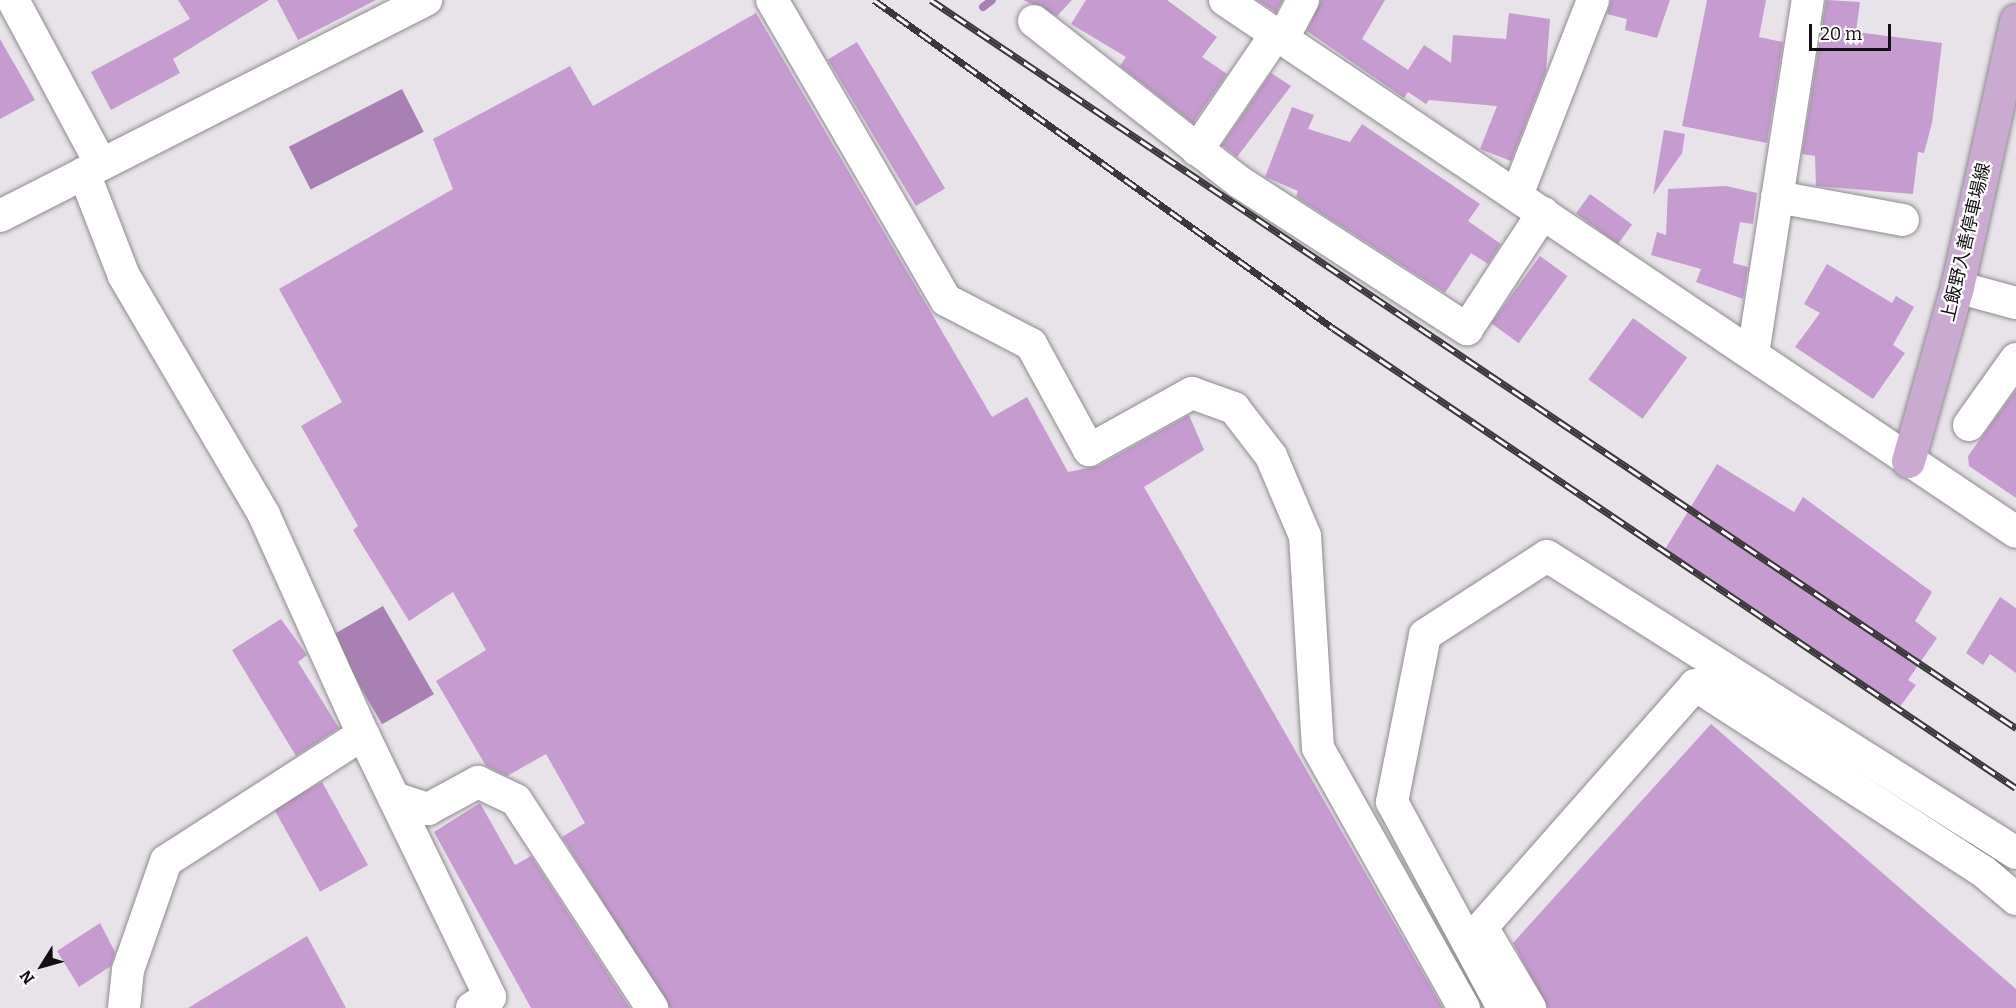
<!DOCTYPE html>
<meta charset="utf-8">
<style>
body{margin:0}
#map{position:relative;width:2016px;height:1008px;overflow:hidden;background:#e7e3e8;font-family:Bitter,"Noto Sans JP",serif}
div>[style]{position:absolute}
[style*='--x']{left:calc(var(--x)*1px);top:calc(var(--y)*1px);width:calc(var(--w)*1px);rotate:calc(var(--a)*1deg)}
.water>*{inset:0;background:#a980b3;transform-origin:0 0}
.stream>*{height:8px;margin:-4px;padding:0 4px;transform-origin:4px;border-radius:4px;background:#a980b3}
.building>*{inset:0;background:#c69bd0;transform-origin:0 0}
.roads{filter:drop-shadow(0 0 2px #8e8a8f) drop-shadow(0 0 2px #8e8a8f)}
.minor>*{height:32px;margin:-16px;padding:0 16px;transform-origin:16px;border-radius:16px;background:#fff}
.major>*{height:33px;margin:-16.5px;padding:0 16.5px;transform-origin:16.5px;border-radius:16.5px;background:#caaad1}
.rail>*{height:7px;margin-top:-3.5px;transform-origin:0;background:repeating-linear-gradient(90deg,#fff 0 14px,#393739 0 28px);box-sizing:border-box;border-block:2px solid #393739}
span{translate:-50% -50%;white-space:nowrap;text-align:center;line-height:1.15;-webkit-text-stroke:4.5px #fff;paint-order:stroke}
.street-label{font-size:18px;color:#121012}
.north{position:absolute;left:12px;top:936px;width:60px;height:60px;-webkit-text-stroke:4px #fff;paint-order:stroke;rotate:233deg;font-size:16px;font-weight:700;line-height:24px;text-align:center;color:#121012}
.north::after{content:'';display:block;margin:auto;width:21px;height:27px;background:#121012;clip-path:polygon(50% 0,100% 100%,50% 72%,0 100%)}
.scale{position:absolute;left:1809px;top:24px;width:82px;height:27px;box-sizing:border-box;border:3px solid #121012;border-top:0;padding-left:8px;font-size:18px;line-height:21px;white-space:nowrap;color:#121012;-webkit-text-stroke:4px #fff;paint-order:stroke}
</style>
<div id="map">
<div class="water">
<i style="left:402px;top:89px;width:48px;height:127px;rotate:63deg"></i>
<i style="left:383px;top:606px;width:102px;height:60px;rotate:60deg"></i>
</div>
<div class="stream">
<i style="--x:983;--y:7;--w:11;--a:-38"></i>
</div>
<div class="building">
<i style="clip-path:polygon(178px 0,269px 0,173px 59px,180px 73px,111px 110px,91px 72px,190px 19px)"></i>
<i style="clip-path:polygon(277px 0,376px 0,298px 40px)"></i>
<i style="clip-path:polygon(1023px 0,1072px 0,1057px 16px)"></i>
<i style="clip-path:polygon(1086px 0,1167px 0,1217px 37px,1202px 57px,1227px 74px,1193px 123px,1120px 66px,1126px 57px,1071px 24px)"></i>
<i style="clip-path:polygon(1257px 0,1283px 0,1276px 12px)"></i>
<i style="clip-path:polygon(1321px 0,1385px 0,1362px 39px,1408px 70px,1424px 45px,1451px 63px,1453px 35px,1506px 39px,1509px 13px,1550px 19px,1546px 71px,1511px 161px,1480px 149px,1497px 106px,1429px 100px,1426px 104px,1408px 92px,1404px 98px,1307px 31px)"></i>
<i style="clip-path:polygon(1611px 0,1670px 0,1657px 38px,1625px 30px,1627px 19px,1607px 14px)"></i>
<i style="clip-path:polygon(1707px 0,1766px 0,1759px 37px,1783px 42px,1767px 143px,1682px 126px)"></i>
<i style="clip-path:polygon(1826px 0,1860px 2px,1856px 32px,1942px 43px,1932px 123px,1924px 153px,1918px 152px,1913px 194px,1816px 186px,1815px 156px,1802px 154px)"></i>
<i style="clip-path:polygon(756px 13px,992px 417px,1027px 397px,1068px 472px,1098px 466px,1189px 415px,1204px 450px,1144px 487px,1443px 1008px,670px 1008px,562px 837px,585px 823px,546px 754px,507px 776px,486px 766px,436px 681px,486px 650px,453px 592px,409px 621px,353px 530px,358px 526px,301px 426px,342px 402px,279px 289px,453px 189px,433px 139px,570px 66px,593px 106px)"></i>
<i style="clip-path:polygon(0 39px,35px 100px,0 119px)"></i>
<i style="left:857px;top:42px;width:171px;height:34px;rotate:59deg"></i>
<i style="clip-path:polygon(1271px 73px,1291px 86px,1237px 157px,1222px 145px)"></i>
<i style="clip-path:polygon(1292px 107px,1314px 115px,1308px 129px,1350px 142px,1362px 124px,1480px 204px,1468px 221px,1501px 244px,1488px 264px,1471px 253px,1445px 293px,1296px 197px,1298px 191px,1265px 177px)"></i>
<i style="clip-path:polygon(1664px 130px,1685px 134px,1682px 153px,1653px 195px)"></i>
<i style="clip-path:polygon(1726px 186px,1757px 193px,1753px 224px,1740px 222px,1733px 263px,1748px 267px,1743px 299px,1696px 282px,1701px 269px,1651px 255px,1657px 232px,1666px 235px,1668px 189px)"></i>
<i style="left:1590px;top:194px;width:52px;height:24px;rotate:36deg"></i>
<i style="left:1540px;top:256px;width:34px;height:83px;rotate:36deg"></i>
<i style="clip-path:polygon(1827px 264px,1892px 303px,1896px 296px,1914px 307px,1893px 345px,1905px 353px,1873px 399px,1795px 347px,1820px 313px,1804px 304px)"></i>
<i style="left:1633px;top:318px;width:67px;height:76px;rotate:36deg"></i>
<i style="clip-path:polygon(2016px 390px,2016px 498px,1969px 466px,1968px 456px)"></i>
<i style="clip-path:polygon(1717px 464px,1794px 512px,1803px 497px,1932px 592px,1915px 621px,1937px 638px,1908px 680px,1916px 685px,1898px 709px,1664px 551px)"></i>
<i style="clip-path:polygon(2000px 597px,2016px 608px,2016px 673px,1990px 654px,1983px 665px,1966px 653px)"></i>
<i style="clip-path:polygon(281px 619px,307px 655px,298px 662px,339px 728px,296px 756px,232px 650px)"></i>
<i style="clip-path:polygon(1711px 724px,2016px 989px,2016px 1008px,1548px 1008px,1513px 943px)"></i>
<i style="left:322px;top:782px;width:95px;height:55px;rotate:61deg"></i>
<i style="clip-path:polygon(480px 803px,515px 865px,531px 856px,630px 1008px,531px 1008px,434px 832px)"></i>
<i style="clip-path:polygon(100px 923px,115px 952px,111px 966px,79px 987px,57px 951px)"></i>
<i style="clip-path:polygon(307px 936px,346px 1008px,188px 1008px)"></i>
</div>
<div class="roads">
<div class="minor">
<i style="--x:13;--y:0;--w:186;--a:61.8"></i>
<i style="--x:772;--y:0;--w:347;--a:59.9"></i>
<i style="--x:946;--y:300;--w:96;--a:27.4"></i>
<i style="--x:1031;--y:344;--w:121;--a:61.3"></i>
<i style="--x:1089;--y:450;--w:118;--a:-29"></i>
<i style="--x:1192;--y:393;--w:45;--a:19.7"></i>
<i style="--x:1234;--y:408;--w:61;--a:52.4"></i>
<i style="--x:1271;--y:456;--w:87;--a:67"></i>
<i style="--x:1305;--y:536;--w:212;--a:86.5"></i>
<i style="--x:1318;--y:748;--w:298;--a:60.7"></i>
<i style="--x:1225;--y:0;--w:953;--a:33.92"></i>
<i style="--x:1034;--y:21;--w:259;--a:38.1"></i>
<i style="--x:1238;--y:181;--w:273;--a:32.9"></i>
<i style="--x:1467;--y:329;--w:139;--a:-56.8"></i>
<i style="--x:1283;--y:38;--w:43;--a:-62.2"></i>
<i style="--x:1197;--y:150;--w:140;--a:-55.7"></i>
<i style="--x:84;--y:173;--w:110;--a:68.8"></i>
<i style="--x:124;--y:276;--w:277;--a:59.6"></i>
<i style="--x:264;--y:515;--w:240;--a:65.7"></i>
<i style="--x:363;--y:734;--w:234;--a:147.2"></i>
<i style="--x:166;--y:861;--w:115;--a:109.2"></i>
<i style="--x:128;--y:970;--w:38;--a:96"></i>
<i style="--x:1517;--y:195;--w:209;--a:-68.7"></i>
<i style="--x:1777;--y:197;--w:128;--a:10.3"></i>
<i style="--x:0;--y:216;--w:478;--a:-26.9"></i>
<i style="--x:1957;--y:287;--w:61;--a:15.2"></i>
<i style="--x:1753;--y:354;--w:358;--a:-81.2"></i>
<i style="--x:1969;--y:425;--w:81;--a:-54.5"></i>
<i style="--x:363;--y:734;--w:292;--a:64.2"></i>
<i style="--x:490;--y:997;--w:21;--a:149"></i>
<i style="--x:394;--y:798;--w:36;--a:18"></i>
<i style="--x:428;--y:809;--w:57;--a:-28.4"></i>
<i style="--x:478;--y:782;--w:42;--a:25.3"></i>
<i style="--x:516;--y:800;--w:249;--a:56.8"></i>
<i style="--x:1503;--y:1008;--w:234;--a:-118.3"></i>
<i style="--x:1392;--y:802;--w:170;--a:-78.8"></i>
<i style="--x:1425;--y:635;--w:145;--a:-32.9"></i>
<i style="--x:1547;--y:556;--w:555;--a:32.34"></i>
<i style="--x:1530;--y:1008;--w:94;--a:-120.7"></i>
<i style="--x:1482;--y:927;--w:322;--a:-48.6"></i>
<i style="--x:1695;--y:685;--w:344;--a:32.9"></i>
<i style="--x:1984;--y:872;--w:42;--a:40.2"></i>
</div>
<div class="major">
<i style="--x:1908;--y:461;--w:181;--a:-74.3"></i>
<i style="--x:1957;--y:287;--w:273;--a:-77.5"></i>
</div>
</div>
<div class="rail">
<i style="--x:874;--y:0;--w:564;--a:35.55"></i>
<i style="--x:1333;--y:328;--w:823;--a:33.96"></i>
<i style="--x:931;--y:0;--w:1307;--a:33.86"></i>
</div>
<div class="street-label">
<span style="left:1966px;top:242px;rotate:-77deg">上飯野入善停車場線</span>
</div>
<div class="north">N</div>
<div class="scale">20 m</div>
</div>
